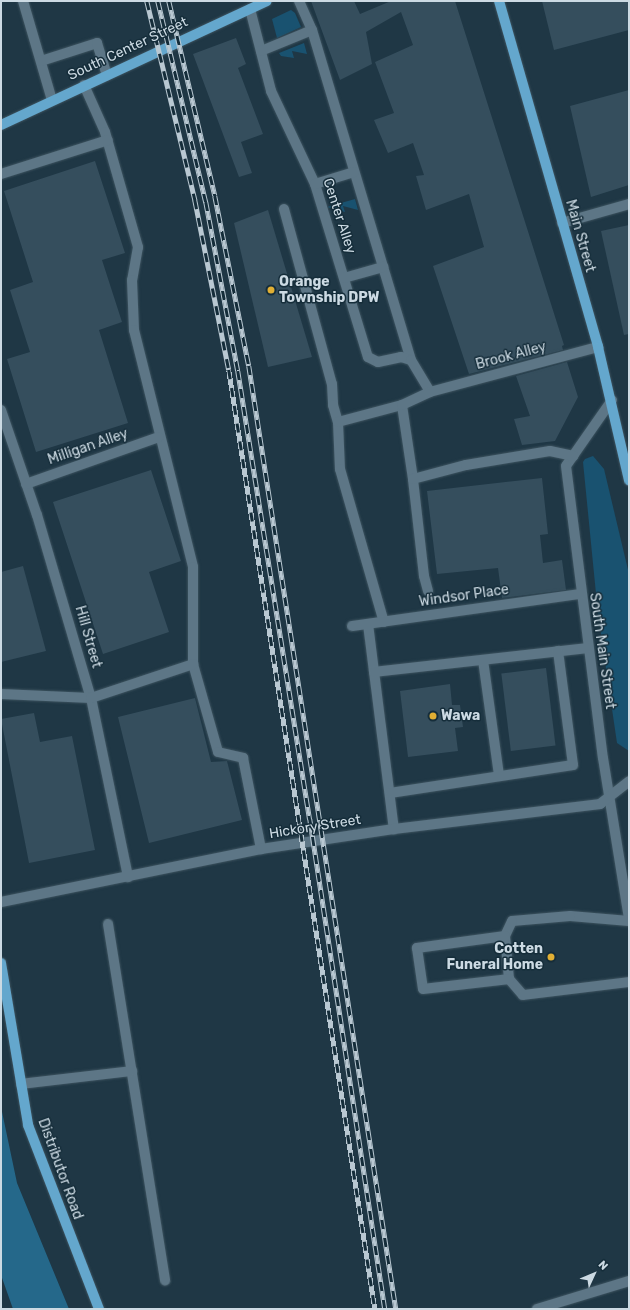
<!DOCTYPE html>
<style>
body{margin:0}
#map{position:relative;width:630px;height:1310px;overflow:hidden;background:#1f3745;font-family:Rubik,sans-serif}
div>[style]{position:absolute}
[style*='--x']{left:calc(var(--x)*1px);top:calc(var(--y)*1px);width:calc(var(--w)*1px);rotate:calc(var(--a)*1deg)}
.green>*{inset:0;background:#195270}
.forest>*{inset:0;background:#25688a}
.building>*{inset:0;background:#354e5d;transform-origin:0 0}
.roads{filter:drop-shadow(0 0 1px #3d535f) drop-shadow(0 0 1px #3d535f)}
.minor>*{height:10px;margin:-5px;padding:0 5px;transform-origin:5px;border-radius:5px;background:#5d7686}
.major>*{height:10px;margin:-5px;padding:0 5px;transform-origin:5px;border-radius:5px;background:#64a7cd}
.rail>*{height:4.5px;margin-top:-2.25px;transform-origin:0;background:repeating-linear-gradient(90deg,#152d3a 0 9px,#b9c8d2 0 18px);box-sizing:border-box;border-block:1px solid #b9c8d2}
.dots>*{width:11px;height:11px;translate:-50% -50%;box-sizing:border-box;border:2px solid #152d3a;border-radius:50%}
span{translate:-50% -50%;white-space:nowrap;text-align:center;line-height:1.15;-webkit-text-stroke:3px #152d3a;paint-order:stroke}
.street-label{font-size:14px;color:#ccdae3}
.poi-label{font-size:14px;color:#ccdae3;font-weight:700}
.left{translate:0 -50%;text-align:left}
.right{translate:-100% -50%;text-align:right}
.frame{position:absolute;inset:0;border:2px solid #ccdae3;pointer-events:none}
.north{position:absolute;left:574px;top:1254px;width:40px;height:40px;-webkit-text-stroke:3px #152d3a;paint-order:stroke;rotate:46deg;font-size:11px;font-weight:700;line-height:16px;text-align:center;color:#ccdae3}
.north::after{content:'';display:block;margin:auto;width:14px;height:18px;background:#ccdae3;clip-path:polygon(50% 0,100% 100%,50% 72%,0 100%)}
</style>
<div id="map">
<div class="green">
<i style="clip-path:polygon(291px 10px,295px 13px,301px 27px,277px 38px,272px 19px)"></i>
<i style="clip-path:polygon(304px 43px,307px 54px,292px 51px,294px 58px,281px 56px,279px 53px)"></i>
<i style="clip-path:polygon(355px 199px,358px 210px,343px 206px,345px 212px,327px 207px)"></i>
<i style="clip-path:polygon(593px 456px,604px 469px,629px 574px,629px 751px,617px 743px,598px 614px,583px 462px,585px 459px)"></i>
</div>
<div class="forest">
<i style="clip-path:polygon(1px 1107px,17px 1183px,69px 1309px,13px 1309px,1px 1275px)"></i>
</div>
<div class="building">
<i style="clip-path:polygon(311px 1px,354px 1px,360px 14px,391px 1px,455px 1px,564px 345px,562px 346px,563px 350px,469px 374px,433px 266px,484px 247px,469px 194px,426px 210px,416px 176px,424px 175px,413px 143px,388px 153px,374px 120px,394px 113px,375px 62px,413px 45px,401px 12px,366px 32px,372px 64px,340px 80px)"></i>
<i style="clip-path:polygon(542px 1px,629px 1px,629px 30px,554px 50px)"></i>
<i style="clip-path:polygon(236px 38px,246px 64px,238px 68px,263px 134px,241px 142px,252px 173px,239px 177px,193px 54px)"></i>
<i style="clip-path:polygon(629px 90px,629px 185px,591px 197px,570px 106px)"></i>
<i style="clip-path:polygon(95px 161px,125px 253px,102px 260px,122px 322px,99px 330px,128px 423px,36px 452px,7px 359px,30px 352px,10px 290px,33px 282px,4px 191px)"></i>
<i style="clip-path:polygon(268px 210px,312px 357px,268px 367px,234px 223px)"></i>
<i style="clip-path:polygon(629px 225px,629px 334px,624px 335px,601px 231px)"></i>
<i style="clip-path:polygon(567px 362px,578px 397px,555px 441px,522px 445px,514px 419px,530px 416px,516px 376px)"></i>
<i style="clip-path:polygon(151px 470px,181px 561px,149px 572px,169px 632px,103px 654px,53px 502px)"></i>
<i style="clip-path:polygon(542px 478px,548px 534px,540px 535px,543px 563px,562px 560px,566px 590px,502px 598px,498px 568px,437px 574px,427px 491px)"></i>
<i style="clip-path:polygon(23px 566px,46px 651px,1px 662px,1px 572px)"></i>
<i style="left:546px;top:668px;width:78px;height:45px;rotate:83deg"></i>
<i style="clip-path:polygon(450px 684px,452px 705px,460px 705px,463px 727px,455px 728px,458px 751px,408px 757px,400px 691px)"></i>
<i style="clip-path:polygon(195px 698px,211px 762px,227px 761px,242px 820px,149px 843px,118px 717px)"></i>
<i style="clip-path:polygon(34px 713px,40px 742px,72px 736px,95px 850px,29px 863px,1px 719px)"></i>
</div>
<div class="roads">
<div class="minor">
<i style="--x:23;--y:1;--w:103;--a:73.7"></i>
<i style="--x:299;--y:1;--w:32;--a:66"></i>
<i style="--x:312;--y:30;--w:345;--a:73.3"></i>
<i style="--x:250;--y:9;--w:85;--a:75.6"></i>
<i style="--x:271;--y:91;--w:103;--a:64.7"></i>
<i style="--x:315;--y:184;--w:181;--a:73"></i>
<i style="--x:368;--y:357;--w:11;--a:27"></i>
<i style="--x:378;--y:362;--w:24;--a:-12"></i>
<i style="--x:401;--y:357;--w:10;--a:17"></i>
<i style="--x:411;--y:360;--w:37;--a:59"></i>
<i style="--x:261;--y:51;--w:55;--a:-22.4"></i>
<i style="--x:41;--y:61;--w:59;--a:-17.8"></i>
<i style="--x:97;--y:43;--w:34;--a:73"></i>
<i style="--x:84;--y:85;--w:51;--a:65.9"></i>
<i style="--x:105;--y:132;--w:120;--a:74"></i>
<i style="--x:138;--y:247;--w:34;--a:100"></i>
<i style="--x:132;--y:280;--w:50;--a:87.7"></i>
<i style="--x:134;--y:330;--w:244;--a:76"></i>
<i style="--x:193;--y:567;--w:97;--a:90"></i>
<i style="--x:193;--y:664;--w:91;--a:74.1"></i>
<i style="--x:218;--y:752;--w:26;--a:13"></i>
<i style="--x:243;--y:758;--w:93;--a:78.8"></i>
<i style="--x:1;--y:174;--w:112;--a:-17.6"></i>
<i style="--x:315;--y:184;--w:41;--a:-17.1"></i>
<i style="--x:284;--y:209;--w:181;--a:74.7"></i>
<i style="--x:332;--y:384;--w:21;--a:87"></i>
<i style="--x:333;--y:405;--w:18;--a:74"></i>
<i style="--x:338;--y:422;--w:47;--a:87.6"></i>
<i style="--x:340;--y:469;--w:159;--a:74"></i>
<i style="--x:562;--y:223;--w:70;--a:-15.8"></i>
<i style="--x:344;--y:278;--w:41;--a:-15.8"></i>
<i style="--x:612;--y:400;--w:80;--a:124.9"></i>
<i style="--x:566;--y:466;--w:294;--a:82.8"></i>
<i style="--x:603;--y:758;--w:163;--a:80.8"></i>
<i style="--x:1;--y:410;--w:111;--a:71.1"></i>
<i style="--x:37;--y:515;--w:191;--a:73.6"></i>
<i style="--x:91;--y:698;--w:183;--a:78.3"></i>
<i style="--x:338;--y:422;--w:66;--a:-14.9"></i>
<i style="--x:413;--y:479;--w:75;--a:-98.5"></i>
<i style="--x:402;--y:405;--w:31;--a:-25"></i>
<i style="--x:430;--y:392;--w:174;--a:-15"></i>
<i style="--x:26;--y:484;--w:141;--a:-19.5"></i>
<i style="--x:428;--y:591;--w:16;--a:-105"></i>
<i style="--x:424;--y:576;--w:98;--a:-96.5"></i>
<i style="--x:413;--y:479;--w:55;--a:-14.8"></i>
<i style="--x:466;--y:465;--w:85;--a:-9.5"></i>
<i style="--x:550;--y:451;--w:24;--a:12"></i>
<i style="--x:368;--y:624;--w:207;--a:82.8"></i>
<i style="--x:352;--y:626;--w:231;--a:-8"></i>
<i style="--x:483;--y:660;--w:117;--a:82.1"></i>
<i style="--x:374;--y:672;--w:215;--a:-6.4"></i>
<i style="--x:1;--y:694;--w:90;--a:2.5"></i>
<i style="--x:91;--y:698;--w:108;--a:-18.4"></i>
<i style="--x:390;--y:793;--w:185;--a:-8.7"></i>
<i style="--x:573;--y:765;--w:115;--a:-97.5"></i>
<i style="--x:1;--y:902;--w:265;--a:-11.5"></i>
<i style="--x:261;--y:849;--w:134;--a:-8.6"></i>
<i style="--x:394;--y:829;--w:208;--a:-6.9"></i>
<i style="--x:600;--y:804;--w:37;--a:-38"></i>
<i style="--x:629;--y:921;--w:59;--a:-175.2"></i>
<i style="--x:570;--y:916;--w:58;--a:175.1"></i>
<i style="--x:512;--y:921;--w:17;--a:115"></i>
<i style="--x:505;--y:936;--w:43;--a:84.7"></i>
<i style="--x:509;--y:979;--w:21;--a:49"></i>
<i style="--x:523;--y:995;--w:107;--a:-7"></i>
<i style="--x:108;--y:924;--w:361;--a:80.9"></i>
<i style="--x:505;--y:936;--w:89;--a:172.2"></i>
<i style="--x:417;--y:948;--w:41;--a:81.7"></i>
<i style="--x:423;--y:989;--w:87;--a:-6.6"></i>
<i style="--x:21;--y:1084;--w:112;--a:-6.7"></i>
<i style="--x:537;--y:1309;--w:96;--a:-16.9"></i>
</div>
<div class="major">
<i style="--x:499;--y:1;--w:360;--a:74"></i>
<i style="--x:598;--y:347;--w:137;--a:76.9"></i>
<i style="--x:1;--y:125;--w:293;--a:-25"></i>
<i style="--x:1;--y:963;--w:164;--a:80.5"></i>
<i style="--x:28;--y:1125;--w:197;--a:68.9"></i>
</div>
</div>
<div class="rail">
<i style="--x:147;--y:1;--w:205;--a:76.4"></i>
<i style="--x:195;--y:200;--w:173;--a:78.7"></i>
<i style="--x:229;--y:370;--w:950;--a:81.16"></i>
<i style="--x:158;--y:1;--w:207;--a:76.6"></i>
<i style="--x:206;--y:202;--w:172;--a:79.3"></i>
<i style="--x:238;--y:371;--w:454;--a:80.9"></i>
<i style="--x:310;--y:819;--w:496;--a:81.3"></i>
<i style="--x:169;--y:1;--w:200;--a:76.7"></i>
<i style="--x:215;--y:196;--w:173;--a:78.7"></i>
<i style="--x:249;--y:366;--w:954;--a:81.14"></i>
</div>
<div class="dots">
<i style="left:271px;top:290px;background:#e1af34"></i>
<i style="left:433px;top:716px;background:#e1af34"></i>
<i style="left:551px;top:957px;background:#e1af34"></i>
</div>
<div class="street-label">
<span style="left:128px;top:49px;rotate:-25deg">South Center Street</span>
<span style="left:339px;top:216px;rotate:72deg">Center Alley</span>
<span style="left:580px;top:236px;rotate:74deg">Main Street</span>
<span style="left:511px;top:356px;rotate:-15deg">Brook Alley</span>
<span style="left:88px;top:447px;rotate:-19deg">Milligan Alley</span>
<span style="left:464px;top:596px;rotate:-8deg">Windsor Place</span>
<span style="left:88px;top:637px;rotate:74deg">Hill Street</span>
<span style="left:602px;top:651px;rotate:82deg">South Main Street</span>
<span style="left:315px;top:827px;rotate:-9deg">Hickory Street</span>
<span style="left:60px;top:1169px;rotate:70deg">Distributor Road</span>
</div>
<div class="poi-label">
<span class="left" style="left:279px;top:290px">Orange<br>Township DPW</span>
<span class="left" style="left:441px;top:716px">Wawa</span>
<span class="right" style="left:543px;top:957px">Cotten<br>Funeral Home</span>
</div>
<div class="frame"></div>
<div class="north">N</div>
</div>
